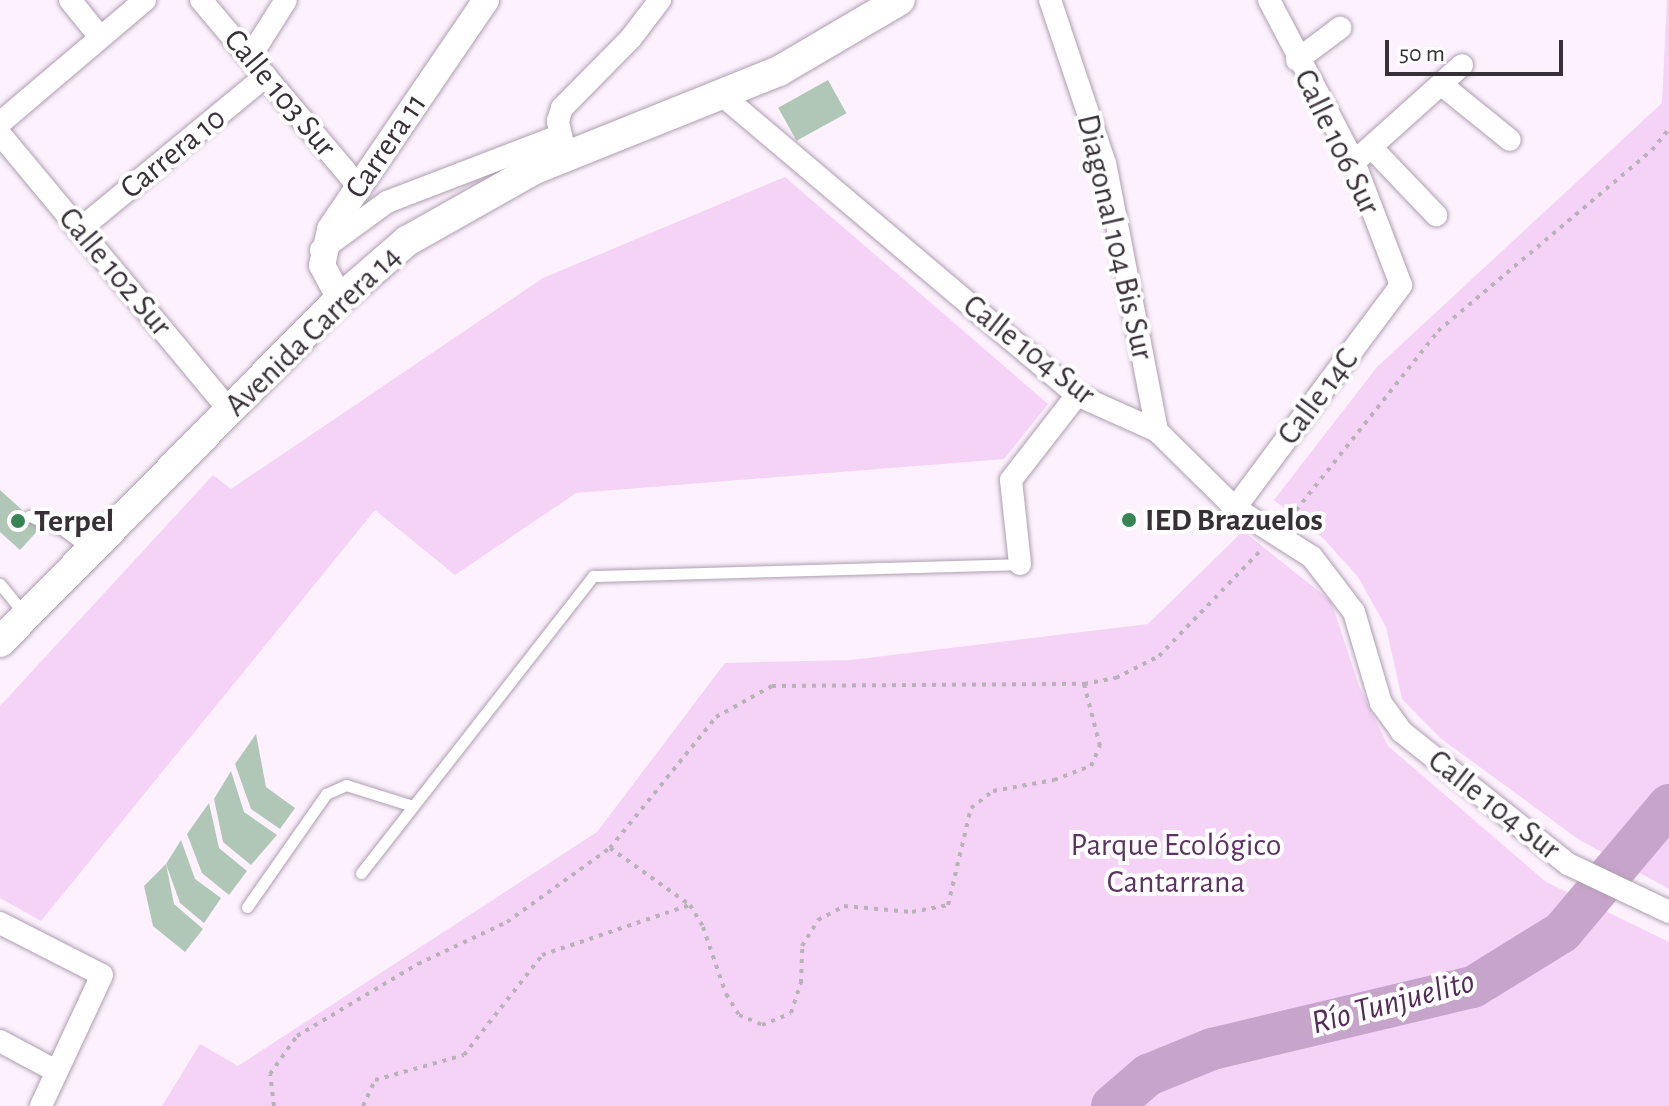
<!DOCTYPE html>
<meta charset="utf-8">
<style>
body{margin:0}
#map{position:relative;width:1669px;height:1106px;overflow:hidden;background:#fcf1fd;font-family:"Alegreya Sans",sans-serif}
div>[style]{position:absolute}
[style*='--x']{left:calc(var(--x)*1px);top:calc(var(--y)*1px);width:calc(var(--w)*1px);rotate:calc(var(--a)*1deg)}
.green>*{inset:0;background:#f4d3f7}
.river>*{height:42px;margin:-21px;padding:0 21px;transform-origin:21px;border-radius:21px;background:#c7a5cb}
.building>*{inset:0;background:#b0c6b6;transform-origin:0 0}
.path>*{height:4px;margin-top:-2px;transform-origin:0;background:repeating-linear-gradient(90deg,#bbb1bb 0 4px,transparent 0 10px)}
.roads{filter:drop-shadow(0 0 2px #ae9eb0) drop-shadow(0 0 2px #ae9eb0)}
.service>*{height:11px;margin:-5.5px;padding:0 5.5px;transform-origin:5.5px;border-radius:5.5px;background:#fff}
.minor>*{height:22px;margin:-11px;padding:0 11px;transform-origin:11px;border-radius:11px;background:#fff}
.tertiary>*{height:26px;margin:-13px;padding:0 13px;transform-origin:13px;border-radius:13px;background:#fff}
.secondary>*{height:30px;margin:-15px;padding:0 15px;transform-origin:15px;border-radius:15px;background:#fff}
.dots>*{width:22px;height:22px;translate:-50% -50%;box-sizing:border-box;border:4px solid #fff;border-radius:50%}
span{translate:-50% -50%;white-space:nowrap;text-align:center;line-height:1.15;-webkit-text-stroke:8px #fff;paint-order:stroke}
.street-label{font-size:32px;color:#373037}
.poi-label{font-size:32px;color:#373037;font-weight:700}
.left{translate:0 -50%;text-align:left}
.park-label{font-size:32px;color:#5e3264}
.water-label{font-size:34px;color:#55295a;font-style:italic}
.scale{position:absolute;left:1385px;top:40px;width:178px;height:36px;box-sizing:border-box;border:4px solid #373037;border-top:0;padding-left:10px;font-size:24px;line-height:28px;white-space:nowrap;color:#373037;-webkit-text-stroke:6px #fff;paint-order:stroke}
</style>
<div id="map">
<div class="green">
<i style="clip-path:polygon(1667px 0,1669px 0,1669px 889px,1578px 839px,1439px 737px,1402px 699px,1386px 627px,1358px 577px,1324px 539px,1274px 500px,1377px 367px,1662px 103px)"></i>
<i style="clip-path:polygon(785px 177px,1048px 404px,1004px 459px,576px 493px,455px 575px,375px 510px,41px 921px,0 898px,0 706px,213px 475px,231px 489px,543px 278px)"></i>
<i style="clip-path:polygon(1243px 531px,1331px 601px,1359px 686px,1388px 746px,1546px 882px,1669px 942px,1669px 1106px,162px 1106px,200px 1044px,238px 1066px,597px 832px,725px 663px,851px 660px,1148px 624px)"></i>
</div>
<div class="river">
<i style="--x:1112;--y:1106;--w:48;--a:-40.7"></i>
<i style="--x:1148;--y:1075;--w:69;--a:-22.1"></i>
<i style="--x:1212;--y:1049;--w:268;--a:-13.4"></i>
<i style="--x:1473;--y:987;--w:105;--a:-31.7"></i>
<i style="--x:1562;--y:932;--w:166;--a:-49.9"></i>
</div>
<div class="building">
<i style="left:828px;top:80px;width:38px;height:57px;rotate:61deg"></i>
<i style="clip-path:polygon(0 490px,41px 527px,20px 550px,0 532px)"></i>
<i style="clip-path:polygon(256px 734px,266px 787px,295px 808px,280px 829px,251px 809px,235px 764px)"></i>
<i style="clip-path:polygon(231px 771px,244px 812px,277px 835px,251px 865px,223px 842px,214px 799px)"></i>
<i style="clip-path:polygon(209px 803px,219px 848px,247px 871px,229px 895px,202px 873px,187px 834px)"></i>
<i style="clip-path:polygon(181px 840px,195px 879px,221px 898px,204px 923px,180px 903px,166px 864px)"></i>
<i style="clip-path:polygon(166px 864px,174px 904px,203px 929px,185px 952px,153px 926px,144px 886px)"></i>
</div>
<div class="path">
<i style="--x:1290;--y:518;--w:238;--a:-51.6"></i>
<i style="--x:1438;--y:331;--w:280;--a:-40.2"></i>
<i style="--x:1652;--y:150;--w:27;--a:-51"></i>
<i style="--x:610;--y:848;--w:98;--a:35.5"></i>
<i style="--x:690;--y:905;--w:26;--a:59"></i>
<i style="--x:703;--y:927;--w:71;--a:71.1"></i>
<i style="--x:726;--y:994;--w:25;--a:58"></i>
<i style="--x:739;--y:1015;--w:25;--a:23"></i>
<i style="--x:762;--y:1025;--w:31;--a:-22"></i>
<i style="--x:791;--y:1013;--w:32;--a:-72"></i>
<i style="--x:801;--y:983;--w:37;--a:-88"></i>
<i style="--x:802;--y:946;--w:31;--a:-58"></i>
<i style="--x:818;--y:920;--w:30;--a:-28"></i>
<i style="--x:844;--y:906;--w:68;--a:5"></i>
<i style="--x:912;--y:912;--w:37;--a:-11"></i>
<i style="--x:948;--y:905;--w:100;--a:-76.7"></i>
<i style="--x:971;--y:808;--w:28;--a:-38"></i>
<i style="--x:993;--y:791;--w:62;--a:-10.2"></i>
<i style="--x:1054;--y:780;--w:40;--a:-21"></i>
<i style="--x:1091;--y:766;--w:22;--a:-66"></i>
<i style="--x:1100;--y:746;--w:64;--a:-104.5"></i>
<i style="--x:274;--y:1106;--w:32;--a:-97"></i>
<i style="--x:270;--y:1074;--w:47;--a:-54.6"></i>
<i style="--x:297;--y:1036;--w:141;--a:-30.8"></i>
<i style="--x:418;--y:964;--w:98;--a:-25.3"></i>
<i style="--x:507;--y:922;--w:127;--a:-35.7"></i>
<i style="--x:610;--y:848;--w:169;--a:-51"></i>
<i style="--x:716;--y:717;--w:64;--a:-29"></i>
<i style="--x:772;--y:686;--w:312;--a:-0.4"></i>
<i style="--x:1084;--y:684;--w:33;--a:-11"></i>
<i style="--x:1116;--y:678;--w:48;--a:-27.1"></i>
<i style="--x:1159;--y:656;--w:146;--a:-46.1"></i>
<i style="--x:363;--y:1106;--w:29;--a:-65"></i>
<i style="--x:375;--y:1080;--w:92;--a:-15.7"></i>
<i style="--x:464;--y:1055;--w:127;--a:-52"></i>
<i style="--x:542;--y:955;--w:156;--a:-18.7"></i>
</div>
<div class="roads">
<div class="service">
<i style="--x:29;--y:516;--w:35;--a:22"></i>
<i style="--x:62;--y:529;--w:35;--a:37"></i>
<i style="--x:0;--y:584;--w:40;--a:51"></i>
<i style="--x:361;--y:873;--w:377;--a:-52"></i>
<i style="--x:593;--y:576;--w:427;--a:-1.6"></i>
<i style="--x:247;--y:907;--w:138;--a:-55"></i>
<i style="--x:326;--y:794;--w:22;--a:-24"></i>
<i style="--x:346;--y:785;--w:70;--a:17.4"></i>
</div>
<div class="minor">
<i style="--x:70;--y:0;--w:48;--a:51"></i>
<i style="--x:201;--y:0;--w:243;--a:49.8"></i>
<i style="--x:1050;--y:0;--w:172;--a:71.4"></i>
<i style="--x:1105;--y:163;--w:273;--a:79"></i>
<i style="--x:250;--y:57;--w:67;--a:-57.7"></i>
<i style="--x:1297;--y:60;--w:54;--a:-36.7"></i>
<i style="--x:1442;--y:85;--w:87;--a:39"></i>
<i style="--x:723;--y:96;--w:463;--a:40.2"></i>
<i style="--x:1077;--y:395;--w:88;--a:24.2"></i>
<i style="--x:1157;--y:431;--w:110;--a:44.6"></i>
<i style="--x:1235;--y:508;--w:91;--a:32.5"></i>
<i style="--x:1312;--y:557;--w:69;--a:52.6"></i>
<i style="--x:1354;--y:612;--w:95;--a:73.5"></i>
<i style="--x:1381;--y:703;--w:36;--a:54"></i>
<i style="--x:1402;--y:732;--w:212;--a:38.5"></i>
<i style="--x:1568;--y:864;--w:112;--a:25.4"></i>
<i style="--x:0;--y:123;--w:190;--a:-40.3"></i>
<i style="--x:0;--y:134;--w:359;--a:50.3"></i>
<i style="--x:564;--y:148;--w:28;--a:-103"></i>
<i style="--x:558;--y:121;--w:14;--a:-73"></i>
<i style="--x:562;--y:108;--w:98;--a:-45.4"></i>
<i style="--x:631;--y:38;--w:48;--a:-52.7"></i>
<i style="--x:1372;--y:148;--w:93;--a:46.3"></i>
<i style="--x:1354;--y:162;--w:145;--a:-41.9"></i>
<i style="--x:79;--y:230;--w:242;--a:-39.5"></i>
<i style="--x:321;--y:250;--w:82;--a:-36"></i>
<i style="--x:387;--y:202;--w:184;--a:-21"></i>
<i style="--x:1235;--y:508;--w:278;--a:-53.3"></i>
<i style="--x:1401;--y:285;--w:132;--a:-110.9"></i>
<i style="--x:1354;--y:162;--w:183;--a:-117.7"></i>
<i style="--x:1020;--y:564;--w:84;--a:-96.1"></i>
<i style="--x:1011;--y:480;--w:108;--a:-52.2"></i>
<i style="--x:0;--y:923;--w:114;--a:27"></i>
<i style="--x:102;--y:975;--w:145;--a:115"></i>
<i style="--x:0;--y:1041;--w:64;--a:28.2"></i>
</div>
<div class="tertiary">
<i style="--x:340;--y:299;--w:38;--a:-118"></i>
<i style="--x:322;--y:265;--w:37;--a:-77"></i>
<i style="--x:330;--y:229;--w:277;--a:-55.7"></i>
</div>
<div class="secondary">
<i style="--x:0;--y:642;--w:483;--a:-45.3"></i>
<i style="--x:340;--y:299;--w:89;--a:-40.9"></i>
<i style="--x:407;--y:241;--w:147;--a:-29.4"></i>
<i style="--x:535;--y:169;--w:263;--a:-21.9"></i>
<i style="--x:779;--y:71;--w:140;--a:-30.4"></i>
</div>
</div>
<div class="dots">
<i style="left:1129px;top:520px;background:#378555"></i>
<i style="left:18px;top:521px;background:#378555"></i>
</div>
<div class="street-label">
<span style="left:280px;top:93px;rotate:50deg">Calle 103 Sur</span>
<span style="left:1337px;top:142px;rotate:64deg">Calle 106 Sur</span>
<span style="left:386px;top:146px;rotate:-56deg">Carrera 11</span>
<span style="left:173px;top:153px;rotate:-39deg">Carrera 10</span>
<span style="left:1115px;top:237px;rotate:77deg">Diagonal 104 Bis Sur</span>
<span style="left:115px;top:272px;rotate:50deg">Calle 102 Sur</span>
<span style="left:313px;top:331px;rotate:-44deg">Avenida Carrera 14</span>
<span style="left:1029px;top:350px;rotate:38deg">Calle 104 Sur</span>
<span style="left:1318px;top:397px;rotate:-53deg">Calle 14C</span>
<span style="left:1494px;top:805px;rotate:38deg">Calle 104 Sur</span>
</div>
<div class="poi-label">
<span class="left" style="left:1145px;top:520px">IED Brazuelos</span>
<span class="left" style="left:34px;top:521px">Terpel</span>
</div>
<div class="park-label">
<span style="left:1176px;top:864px">Parque Ecológico<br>Cantarrana</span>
</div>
<div class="water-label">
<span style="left:1393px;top:1003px;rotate:-15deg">Río Tunjuelito</span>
</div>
<div class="scale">50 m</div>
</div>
